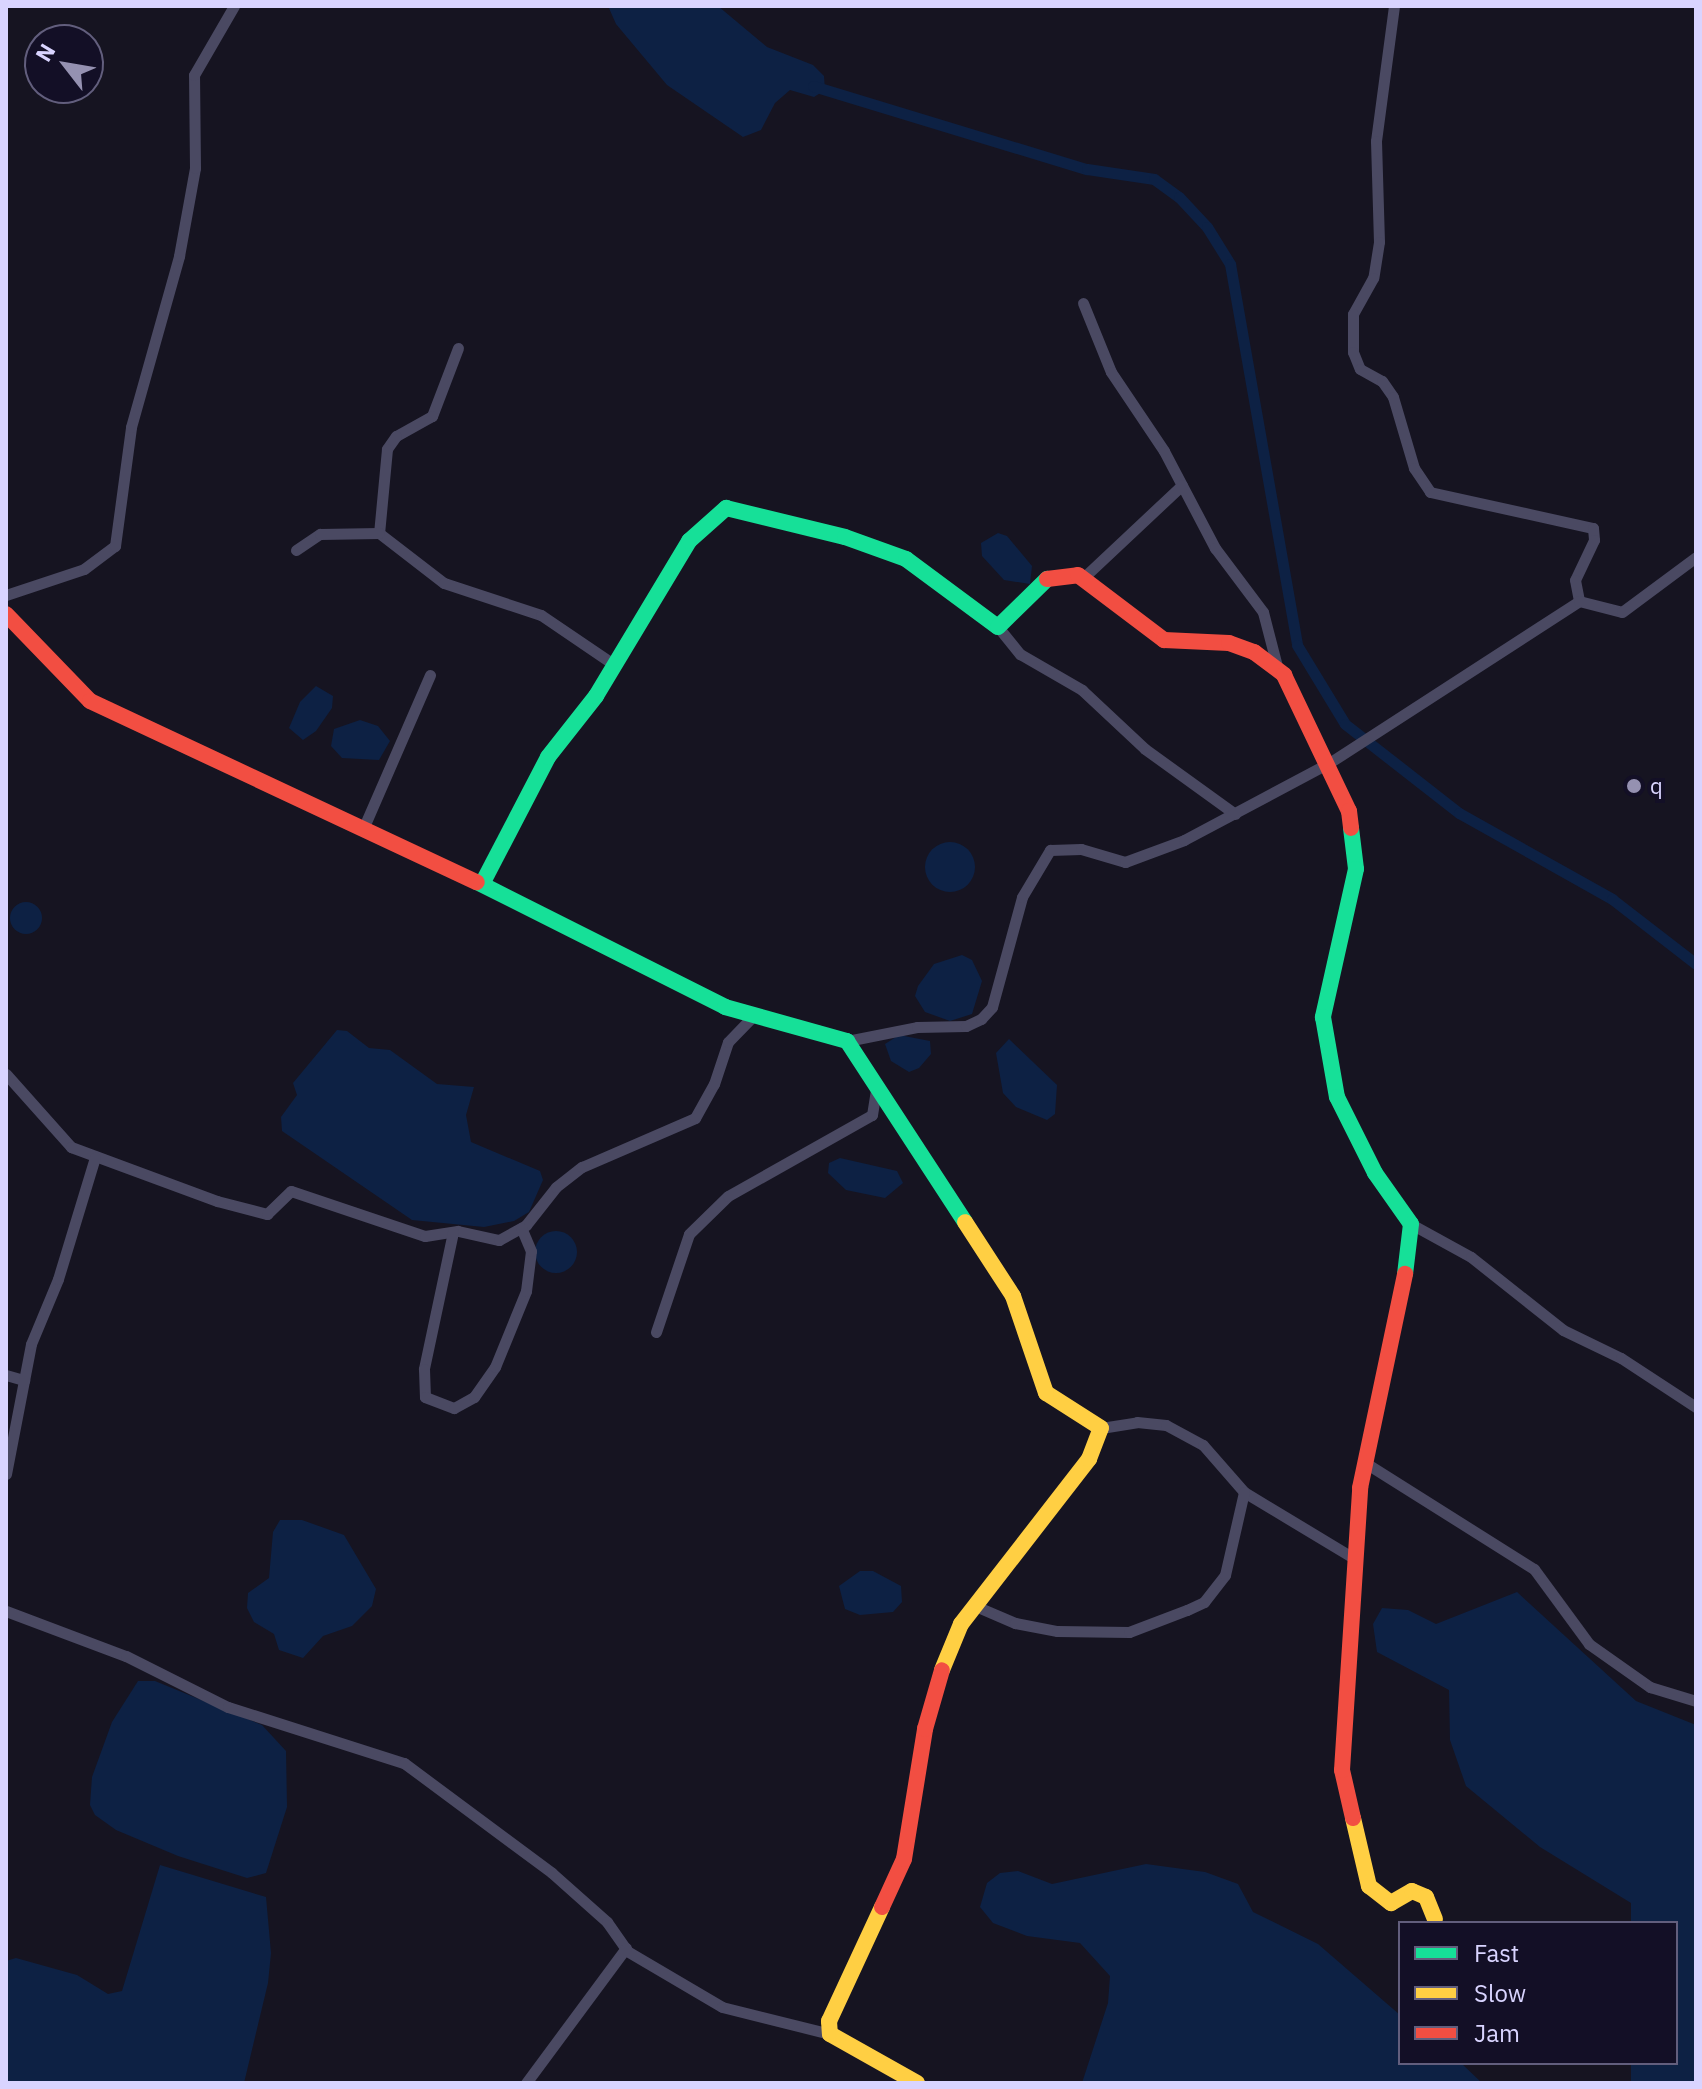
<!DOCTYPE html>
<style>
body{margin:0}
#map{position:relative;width:1702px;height:2089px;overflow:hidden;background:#161421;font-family:"IBM Plex Sans",sans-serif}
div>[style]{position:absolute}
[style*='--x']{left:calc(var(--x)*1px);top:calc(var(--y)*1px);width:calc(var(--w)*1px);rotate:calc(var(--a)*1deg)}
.water>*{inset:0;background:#0d2144}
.round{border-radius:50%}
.canal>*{height:11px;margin:-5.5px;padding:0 5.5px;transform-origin:5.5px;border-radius:5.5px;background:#0d2144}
.street>*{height:11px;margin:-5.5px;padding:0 5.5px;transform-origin:5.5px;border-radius:5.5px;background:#4a4962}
.fast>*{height:16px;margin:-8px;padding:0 8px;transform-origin:8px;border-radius:8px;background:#16e098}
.slow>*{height:16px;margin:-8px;padding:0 8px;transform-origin:8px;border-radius:8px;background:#ffcf43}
.jam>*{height:16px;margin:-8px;padding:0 8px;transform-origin:8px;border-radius:8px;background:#f24e42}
.dots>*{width:22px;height:22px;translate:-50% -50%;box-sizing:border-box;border:4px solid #130f26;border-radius:50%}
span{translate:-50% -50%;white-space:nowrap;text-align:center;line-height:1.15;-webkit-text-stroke:8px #130f26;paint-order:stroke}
.poi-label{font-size:22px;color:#d9d4ff}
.left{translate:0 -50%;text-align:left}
.frame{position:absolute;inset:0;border:8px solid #d9d4ff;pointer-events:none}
.legend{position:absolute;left:1398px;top:1921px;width:280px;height:144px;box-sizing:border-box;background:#130f26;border:2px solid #625e7d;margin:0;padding:10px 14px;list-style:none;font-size:24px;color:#d9d4ff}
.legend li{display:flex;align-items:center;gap:16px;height:40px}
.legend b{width:40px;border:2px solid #625e7d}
.north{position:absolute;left:24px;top:24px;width:80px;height:80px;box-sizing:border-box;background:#130f26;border:2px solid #625e7d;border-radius:50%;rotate:301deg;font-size:22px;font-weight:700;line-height:32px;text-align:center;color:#d9d4ff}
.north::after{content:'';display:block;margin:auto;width:28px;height:36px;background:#9591b1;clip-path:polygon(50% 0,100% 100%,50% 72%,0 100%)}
</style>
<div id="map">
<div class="water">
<i style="clip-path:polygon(608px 6px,718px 6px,767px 47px,813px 65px,824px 76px,825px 90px,814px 97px,790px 90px,775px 103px,761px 130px,743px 137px,667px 85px,616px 24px)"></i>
<i style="clip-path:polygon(998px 533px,1007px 536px,1032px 566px,1030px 584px,1004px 580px,982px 556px,981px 543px)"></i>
<i style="clip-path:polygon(316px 686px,333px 696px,332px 708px,316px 731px,303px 740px,289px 728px,300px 702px)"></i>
<i style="clip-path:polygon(360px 720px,378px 726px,390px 741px,379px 760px,342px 758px,331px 746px,334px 729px)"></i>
<i class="round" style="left:925px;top:842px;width:50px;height:50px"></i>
<i class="round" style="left:10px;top:902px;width:32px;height:32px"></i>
<i style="clip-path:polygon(962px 955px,972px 960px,982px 981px,972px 1014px,950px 1021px,925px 1012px,915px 996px,918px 986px,934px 964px)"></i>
<i style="clip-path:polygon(337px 1030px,347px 1031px,369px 1048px,390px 1050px,437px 1084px,474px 1087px,466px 1115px,471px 1142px,540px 1171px,543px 1180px,529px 1212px,514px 1221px,484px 1227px,412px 1220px,282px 1131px,281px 1117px,297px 1095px,293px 1083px)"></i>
<i style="clip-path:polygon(899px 1035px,930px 1041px,931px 1054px,919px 1068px,909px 1072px,891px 1061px,885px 1044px)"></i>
<i style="clip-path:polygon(1009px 1039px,1057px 1085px,1055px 1114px,1047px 1120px,1016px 1107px,1003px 1093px,996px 1053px)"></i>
<i style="clip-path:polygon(840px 1158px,897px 1171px,903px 1183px,885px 1198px,846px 1190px,828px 1173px,829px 1163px)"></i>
<i class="round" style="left:535px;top:1231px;width:42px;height:42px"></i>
<i style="clip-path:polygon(280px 1520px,302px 1520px,344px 1535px,376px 1589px,372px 1606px,352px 1626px,323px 1636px,303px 1658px,279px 1650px,274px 1634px,254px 1622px,247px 1608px,248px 1593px,269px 1578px,273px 1532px)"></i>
<i style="clip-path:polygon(860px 1571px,873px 1571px,901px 1586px,902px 1602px,893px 1612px,860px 1615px,845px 1609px,839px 1586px)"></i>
<i style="clip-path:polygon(1517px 1592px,1636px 1701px,1696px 1725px,1696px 2083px,1631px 2083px,1631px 2063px,1676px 2063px,1676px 1923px,1631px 1923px,1631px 1903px,1540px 1847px,1466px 1786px,1450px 1740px,1449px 1690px,1377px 1652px,1373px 1624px,1382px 1608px,1408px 1610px,1436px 1624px)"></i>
<i style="clip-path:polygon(138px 1681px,155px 1681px,262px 1725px,286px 1751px,287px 1807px,266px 1873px,247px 1878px,178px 1856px,116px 1830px,95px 1815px,90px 1805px,92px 1777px,112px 1722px)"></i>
<i style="clip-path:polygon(1146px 1864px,1205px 1872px,1238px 1884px,1253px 1912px,1318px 1944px,1400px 2015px,1400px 2063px,1461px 2063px,1482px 2083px,1082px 2083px,1108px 2003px,1110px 1976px,1080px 1943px,1027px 1936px,993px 1923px,980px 1907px,987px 1883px,1000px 1873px,1018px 1871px,1052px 1884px)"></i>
<i style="clip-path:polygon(160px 1865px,266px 1897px,271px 1953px,268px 1983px,244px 2083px,6px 2083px,6px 1961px,16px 1958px,77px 1975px,108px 1994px,122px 1991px)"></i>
</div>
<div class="canal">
<i style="--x:813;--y:86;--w:286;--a:16.9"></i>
<i style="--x:1087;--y:169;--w:68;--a:8.5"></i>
<i style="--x:1154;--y:179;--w:31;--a:36"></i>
<i style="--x:1179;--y:197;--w:41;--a:47"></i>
<i style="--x:1207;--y:227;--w:44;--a:58.1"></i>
<i style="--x:1230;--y:264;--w:387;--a:80"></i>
<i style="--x:1297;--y:645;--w:92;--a:58.7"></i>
<i style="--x:1345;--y:724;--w:145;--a:38"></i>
<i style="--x:1459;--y:813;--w:176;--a:29.3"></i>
<i style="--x:1612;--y:899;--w:106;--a:37.7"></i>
</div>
<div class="street">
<i style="--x:1394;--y:6;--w:136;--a:97.6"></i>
<i style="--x:1376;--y:141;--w:101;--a:88.3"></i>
<i style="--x:1379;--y:242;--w:36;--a:99"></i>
<i style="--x:1373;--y:278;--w:41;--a:119.1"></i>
<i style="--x:1353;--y:314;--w:38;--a:90"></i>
<i style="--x:1353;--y:352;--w:18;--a:68"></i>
<i style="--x:1360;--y:369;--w:25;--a:29"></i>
<i style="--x:1382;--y:381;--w:19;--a:55"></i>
<i style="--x:1393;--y:397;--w:74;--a:73.5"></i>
<i style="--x:1414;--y:468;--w:29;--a:56"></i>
<i style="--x:1430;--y:492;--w:167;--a:12.5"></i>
<i style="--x:1593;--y:528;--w:12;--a:85"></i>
<i style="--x:1594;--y:540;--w:44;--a:115.4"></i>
<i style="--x:1575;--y:580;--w:21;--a:79"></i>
<i style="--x:1083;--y:303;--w:74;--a:67.9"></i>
<i style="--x:1111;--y:372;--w:95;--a:56.1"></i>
<i style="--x:1164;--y:451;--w:110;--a:62.3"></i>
<i style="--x:1215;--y:548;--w:80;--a:53.1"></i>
<i style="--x:1263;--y:612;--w:60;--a:75.5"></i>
<i style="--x:458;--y:348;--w:73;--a:110.9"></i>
<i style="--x:432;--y:416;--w:41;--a:150.9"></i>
<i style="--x:396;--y:436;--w:16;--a:125"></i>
<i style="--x:387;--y:449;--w:84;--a:95.4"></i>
<i style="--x:379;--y:533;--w:82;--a:37.6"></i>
<i style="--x:444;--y:583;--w:102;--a:18.3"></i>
<i style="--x:541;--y:615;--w:87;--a:34.2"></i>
<i style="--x:296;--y:550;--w:29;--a:-34"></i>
<i style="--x:320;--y:534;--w:59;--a:-1"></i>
<i style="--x:1082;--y:579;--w:137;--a:-43.2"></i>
<i style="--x:6;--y:595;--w:82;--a:-18.4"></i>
<i style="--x:84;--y:569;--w:39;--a:-37"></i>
<i style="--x:115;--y:546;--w:120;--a:-82.3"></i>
<i style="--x:131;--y:427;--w:178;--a:-74.3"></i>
<i style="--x:179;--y:256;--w:89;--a:-79.7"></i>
<i style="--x:195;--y:168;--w:93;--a:-90.6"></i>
<i style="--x:194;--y:75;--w:80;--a:-59.9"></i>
<i style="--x:998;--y:627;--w:35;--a:51"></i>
<i style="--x:1020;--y:654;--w:72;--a:30.1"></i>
<i style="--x:1082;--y:690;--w:86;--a:43.1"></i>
<i style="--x:1145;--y:749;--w:111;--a:35.8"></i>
<i style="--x:363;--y:829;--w:168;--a:-66.5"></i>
<i style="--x:847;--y:1041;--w:71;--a:-11.3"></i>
<i style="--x:917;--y:1027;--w:49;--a:-1.2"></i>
<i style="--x:966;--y:1026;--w:17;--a:-25"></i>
<i style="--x:981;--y:1019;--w:16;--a:-47"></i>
<i style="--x:992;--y:1007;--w:114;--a:-74.7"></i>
<i style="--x:1022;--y:897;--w:55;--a:-59.2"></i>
<i style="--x:1050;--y:850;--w:31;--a:-2"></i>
<i style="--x:1081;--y:849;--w:46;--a:16.5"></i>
<i style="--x:1125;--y:862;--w:63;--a:-20.4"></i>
<i style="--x:1184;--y:840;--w:164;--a:-28"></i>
<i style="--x:1329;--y:763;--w:298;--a:-32.9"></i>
<i style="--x:1579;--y:601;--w:44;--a:14.3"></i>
<i style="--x:1622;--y:612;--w:92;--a:-36.6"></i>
<i style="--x:6;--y:1074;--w:98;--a:48.3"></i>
<i style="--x:71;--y:1147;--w:156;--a:20.3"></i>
<i style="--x:217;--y:1201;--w:52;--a:14.6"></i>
<i style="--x:267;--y:1214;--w:33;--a:-44"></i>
<i style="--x:291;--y:1191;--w:141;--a:18.6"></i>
<i style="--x:425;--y:1236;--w:33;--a:-9"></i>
<i style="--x:458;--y:1231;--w:42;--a:12.4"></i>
<i style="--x:499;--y:1240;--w:31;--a:-29"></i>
<i style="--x:526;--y:1225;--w:48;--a:-51.7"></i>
<i style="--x:556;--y:1187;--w:33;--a:-38"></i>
<i style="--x:582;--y:1167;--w:123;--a:-23.4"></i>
<i style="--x:695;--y:1118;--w:39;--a:-61"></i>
<i style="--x:714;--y:1084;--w:44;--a:-71.6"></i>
<i style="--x:728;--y:1042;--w:36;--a:-46"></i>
<i style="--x:1411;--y:1224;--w:68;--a:28.8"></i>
<i style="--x:1471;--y:1257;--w:117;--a:38.4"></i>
<i style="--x:1563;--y:1330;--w:64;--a:25.8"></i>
<i style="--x:1621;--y:1358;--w:90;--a:33.2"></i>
<i style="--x:453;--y:1232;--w:140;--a:102"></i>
<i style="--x:424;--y:1369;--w:28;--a:88"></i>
<i style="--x:425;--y:1397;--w:31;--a:21"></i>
<i style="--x:454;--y:1408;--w:23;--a:-29"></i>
<i style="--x:474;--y:1397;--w:37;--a:-55"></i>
<i style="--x:495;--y:1367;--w:82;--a:-67.8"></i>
<i style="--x:526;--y:1291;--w:40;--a:-82.9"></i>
<i style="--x:531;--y:1251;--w:25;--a:-113"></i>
<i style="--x:656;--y:1332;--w:103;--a:-71.4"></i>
<i style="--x:689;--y:1234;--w:54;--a:-44.3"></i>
<i style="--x:728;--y:1196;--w:165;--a:-29.4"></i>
<i style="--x:872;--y:1115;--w:31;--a:-81"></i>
<i style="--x:6;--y:1375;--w:19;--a:16"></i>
<i style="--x:1101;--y:1428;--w:36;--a:-9"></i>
<i style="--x:1137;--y:1422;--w:29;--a:6"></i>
<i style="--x:1166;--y:1425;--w:42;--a:28.4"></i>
<i style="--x:1203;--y:1445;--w:62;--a:48.9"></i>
<i style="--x:1244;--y:1492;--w:130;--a:31.1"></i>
<i style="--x:1364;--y:1462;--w:201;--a:32.2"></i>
<i style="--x:1534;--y:1569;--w:93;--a:53.7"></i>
<i style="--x:1589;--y:1644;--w:75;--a:35.2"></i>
<i style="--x:1650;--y:1687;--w:48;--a:16.9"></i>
<i style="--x:6;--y:1474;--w:132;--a:-79.1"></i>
<i style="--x:31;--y:1344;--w:70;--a:-67.4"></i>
<i style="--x:58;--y:1279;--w:127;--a:-73.1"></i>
<i style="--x:973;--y:1605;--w:46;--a:23.2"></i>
<i style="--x:1015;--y:1623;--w:43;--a:10.8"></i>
<i style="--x:1057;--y:1631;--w:72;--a:0.8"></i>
<i style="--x:1129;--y:1632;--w:62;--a:-20.8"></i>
<i style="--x:1187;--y:1610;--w:19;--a:-25"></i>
<i style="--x:1204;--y:1602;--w:34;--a:-52"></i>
<i style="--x:1225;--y:1575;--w:85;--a:-77.1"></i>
<i style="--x:6;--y:1611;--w:128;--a:20.6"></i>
<i style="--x:126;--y:1656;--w:114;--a:26.6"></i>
<i style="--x:228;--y:1707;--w:185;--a:17.7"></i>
<i style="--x:404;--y:1763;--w:184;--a:36.6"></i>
<i style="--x:552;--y:1873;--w:74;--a:41.7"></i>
<i style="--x:607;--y:1922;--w:35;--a:55"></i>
<i style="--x:627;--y:1951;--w:110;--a:30.5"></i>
<i style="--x:722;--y:2007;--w:111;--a:14"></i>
<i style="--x:526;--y:2083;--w:168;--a:-53.5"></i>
</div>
<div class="fast">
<i style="--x:1351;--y:828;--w:41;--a:83"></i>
<i style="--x:1356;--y:869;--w:152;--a:102.6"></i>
<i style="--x:1323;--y:1017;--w:81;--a:80.1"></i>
<i style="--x:1337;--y:1097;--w:85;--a:63.4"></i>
<i style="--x:1375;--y:1173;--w:62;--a:54.8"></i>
<i style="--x:1411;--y:1224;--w:50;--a:96.8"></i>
<i style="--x:477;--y:882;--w:278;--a:26.7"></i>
<i style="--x:725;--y:1007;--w:127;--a:15.6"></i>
<i style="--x:847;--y:1041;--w:216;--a:56.9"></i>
<i style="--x:482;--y:884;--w:143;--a:-62.5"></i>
<i style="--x:548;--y:757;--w:78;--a:-51.8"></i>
<i style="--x:596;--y:696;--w:181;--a:-59"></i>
<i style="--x:689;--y:541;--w:50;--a:-41.7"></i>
<i style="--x:726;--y:508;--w:122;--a:13.7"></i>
<i style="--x:845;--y:537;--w:65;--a:19.8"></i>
<i style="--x:906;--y:559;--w:114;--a:36.5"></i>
<i style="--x:998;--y:627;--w:69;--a:-44.4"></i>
</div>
<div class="slow">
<i style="--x:942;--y:1670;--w:50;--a:-67.6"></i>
<i style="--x:961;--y:1624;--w:209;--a:-52.2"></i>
<i style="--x:1089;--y:1459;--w:33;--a:-69"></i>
<i style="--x:1101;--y:1428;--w:65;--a:-147.5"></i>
<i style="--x:1046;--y:1393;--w:102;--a:-108.8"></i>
<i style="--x:1013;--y:1296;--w:88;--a:-123"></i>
<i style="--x:1353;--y:1818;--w:70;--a:76.8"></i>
<i style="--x:1369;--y:1886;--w:28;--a:38"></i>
<i style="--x:1391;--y:1903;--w:24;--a:-30"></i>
<i style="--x:1412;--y:1891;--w:15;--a:23"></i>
<i style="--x:1426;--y:1897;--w:24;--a:68"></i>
<i style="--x:882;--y:1907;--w:126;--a:114.9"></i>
<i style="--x:829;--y:2021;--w:13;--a:86"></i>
<i style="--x:830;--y:2034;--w:100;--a:29.4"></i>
</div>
<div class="jam">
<i style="--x:1047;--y:579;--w:31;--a:-7"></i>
<i style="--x:1078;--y:575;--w:108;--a:37.1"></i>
<i style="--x:1164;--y:640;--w:65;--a:2.6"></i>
<i style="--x:1229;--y:643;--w:27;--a:20"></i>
<i style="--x:1254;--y:652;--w:38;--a:37"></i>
<i style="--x:1284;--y:675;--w:151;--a:64.5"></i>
<i style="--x:1349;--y:811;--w:17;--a:83"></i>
<i style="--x:6;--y:614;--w:121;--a:46"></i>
<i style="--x:90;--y:701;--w:427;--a:25.1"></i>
<i style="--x:1353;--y:1818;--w:49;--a:-102.9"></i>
<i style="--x:1342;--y:1770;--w:283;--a:-86.3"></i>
<i style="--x:1360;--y:1488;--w:219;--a:-78.1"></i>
<i style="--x:882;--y:1907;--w:53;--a:-65.4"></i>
<i style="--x:904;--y:1859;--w:132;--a:-80.8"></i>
<i style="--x:925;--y:1729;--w:61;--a:-73.9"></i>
</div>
<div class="dots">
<i style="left:1634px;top:786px;background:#9591b1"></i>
</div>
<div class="poi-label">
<span class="left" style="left:1650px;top:786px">q</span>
</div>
<div class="frame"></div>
<ul class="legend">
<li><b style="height:10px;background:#16e098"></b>Fast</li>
<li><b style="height:10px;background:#ffcf43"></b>Slow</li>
<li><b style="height:10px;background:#f24e42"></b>Jam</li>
</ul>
<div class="north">N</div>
</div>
